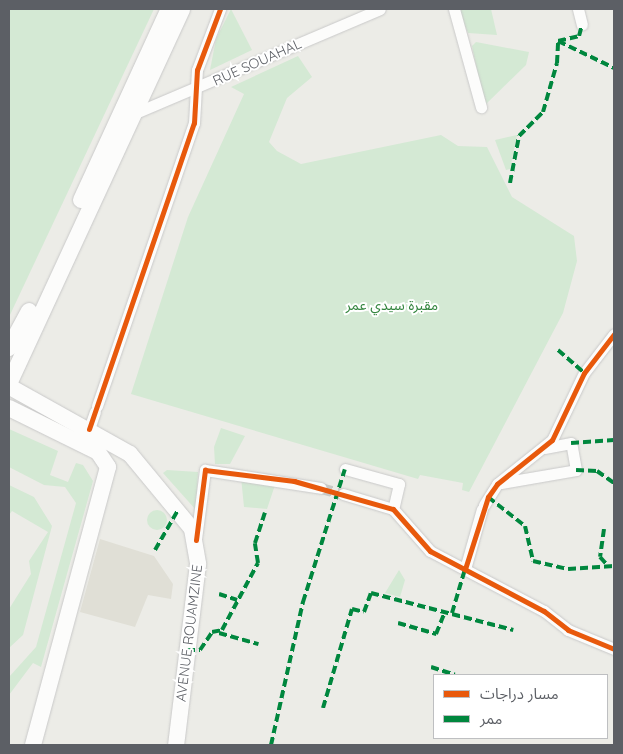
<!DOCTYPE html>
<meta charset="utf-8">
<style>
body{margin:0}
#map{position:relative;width:623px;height:754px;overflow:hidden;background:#ecece7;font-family:Quicksand,"Noto Sans Arabic",sans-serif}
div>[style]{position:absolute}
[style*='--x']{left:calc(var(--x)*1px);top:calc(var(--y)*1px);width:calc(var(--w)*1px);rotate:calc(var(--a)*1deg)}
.education>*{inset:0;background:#e0dfd6}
.green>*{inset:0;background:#d4e9d4}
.round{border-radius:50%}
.minor-tunnel>*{height:11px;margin-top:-5.5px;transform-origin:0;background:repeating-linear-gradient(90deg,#c8c9c6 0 11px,transparent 0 16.5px)}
.roads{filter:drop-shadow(0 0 1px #c9c9c9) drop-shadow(0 0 1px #c9c9c9)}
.minor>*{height:11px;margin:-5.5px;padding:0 5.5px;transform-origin:5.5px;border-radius:5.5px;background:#fcfcfb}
.secondary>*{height:16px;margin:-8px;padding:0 8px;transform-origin:8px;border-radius:8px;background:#fcfcfb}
.quiet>*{height:4px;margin-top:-2px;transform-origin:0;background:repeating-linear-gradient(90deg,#00873e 0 8px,transparent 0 12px)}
.cycleway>*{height:5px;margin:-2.5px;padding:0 2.5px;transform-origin:2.5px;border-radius:2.5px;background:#e8590c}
span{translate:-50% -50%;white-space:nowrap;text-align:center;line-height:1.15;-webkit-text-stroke:4px #fff;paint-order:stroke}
.street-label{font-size:14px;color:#5c5f65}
.park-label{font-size:14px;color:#33853e}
.frame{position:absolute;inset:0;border:10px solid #5c5f65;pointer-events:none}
.legend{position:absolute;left:433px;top:674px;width:175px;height:65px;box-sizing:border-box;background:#fff;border:1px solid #bebfc1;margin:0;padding:6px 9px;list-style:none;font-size:15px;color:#5c5f65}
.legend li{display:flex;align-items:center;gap:10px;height:25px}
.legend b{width:25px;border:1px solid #bebfc1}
</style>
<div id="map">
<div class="education">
<i style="clip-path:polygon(100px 539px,154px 556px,173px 584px,171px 599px,148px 595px,135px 627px,80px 612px)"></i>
</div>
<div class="green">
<i style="clip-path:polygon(9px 9px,154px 9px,9px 317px)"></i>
<i style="clip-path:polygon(231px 9px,252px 50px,210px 70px,216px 39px)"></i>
<i style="clip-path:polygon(457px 9px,491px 9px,497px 35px,468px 33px)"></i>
<i style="clip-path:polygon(476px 42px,529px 52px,526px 65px,484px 106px,472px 46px)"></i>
<i style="clip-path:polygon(298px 56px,312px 77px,287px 98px,269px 142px,277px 151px,301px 164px,441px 135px,458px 146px,487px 147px,512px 197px,574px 236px,577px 261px,563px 313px,469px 492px,462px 490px,463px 483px,420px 475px,418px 479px,131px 394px,188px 217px,244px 94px,231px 87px)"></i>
<i style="clip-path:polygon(517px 135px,510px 169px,506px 170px,495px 140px)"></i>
<i style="clip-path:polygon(221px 428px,245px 436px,230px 464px,215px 464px,214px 447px)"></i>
<i style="clip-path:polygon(9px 429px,58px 451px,50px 475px,68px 482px,76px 463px,83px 465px,93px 481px,41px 667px,33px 663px,9px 695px,9px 677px,36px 647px,76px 503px,65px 487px,44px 485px,9px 467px)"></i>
<i style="clip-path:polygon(167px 470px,198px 472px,196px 510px,163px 473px)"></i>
<i style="clip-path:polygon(241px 477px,275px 485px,267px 509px,244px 507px)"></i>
<i style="clip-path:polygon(9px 485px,34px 497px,52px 526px,23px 635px,9px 648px,9px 609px,31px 574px,29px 561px,48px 532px,12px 511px,9px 515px)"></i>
<i class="round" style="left:147px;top:510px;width:20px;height:20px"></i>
<i style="clip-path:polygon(399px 570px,405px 580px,400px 597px,385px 593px)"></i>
</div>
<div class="minor-tunnel">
<i style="--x:321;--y:488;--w:23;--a:15"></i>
</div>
<div class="roads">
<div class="minor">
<i style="--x:454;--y:9;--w:102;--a:74.6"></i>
<i style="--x:578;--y:9;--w:16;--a:76"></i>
<i style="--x:133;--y:114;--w:268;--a:-23"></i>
<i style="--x:97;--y:406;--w:299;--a:-71.1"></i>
<i style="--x:194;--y:123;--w:53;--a:-86.8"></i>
<i style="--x:197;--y:70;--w:65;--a:-69.3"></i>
<i style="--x:89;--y:429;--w:18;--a:-71"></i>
<i style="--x:345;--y:469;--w:56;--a:15.5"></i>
<i style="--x:399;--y:484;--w:26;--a:103"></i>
<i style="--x:501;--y:483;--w:76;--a:-9.8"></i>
<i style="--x:576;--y:470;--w:27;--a:-100"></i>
<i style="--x:571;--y:443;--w:26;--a:169"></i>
<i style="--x:343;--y:494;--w:52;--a:16.7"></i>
<i style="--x:393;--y:509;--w:56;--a:48.6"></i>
<i style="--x:430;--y:551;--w:129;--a:27.8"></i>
<i style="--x:544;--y:611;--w:31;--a:38"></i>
<i style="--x:568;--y:630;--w:50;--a:22.4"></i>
<i style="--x:484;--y:505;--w:25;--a:-58"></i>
<i style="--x:497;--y:484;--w:70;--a:-38.7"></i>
<i style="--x:552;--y:440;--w:74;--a:-64.5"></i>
<i style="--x:584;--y:373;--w:49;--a:-52.4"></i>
<i style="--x:196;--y:539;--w:70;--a:-82.6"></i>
<i style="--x:205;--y:470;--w:117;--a:8.8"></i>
<i style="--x:465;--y:569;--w:62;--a:-74.2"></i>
</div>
<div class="secondary">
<i style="--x:81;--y:200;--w:210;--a:-65.3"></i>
<i style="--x:9;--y:348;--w:42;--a:-61.6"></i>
<i style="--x:9;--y:384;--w:413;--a:-65.2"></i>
<i style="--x:10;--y:387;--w:137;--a:29.2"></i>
<i style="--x:130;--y:454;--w:97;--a:50.4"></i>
<i style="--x:192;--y:529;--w:36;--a:80"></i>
<i style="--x:198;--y:564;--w:182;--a:96.9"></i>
<i style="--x:9;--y:408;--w:99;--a:26.3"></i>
<i style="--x:98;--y:452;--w:18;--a:56"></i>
<i style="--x:108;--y:467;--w:288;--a:105.1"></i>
</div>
</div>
<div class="quiet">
<i style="--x:558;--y:41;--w:62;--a:25.7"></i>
<i style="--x:510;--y:183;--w:48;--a:-79.2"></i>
<i style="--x:519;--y:136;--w:34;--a:-45"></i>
<i style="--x:543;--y:112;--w:51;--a:-74.1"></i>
<i style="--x:557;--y:63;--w:22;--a:-87"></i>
<i style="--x:558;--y:41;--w:22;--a:-13"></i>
<i style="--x:579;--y:36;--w:11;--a:-75"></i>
<i style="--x:558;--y:350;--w:35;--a:41"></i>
<i style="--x:571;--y:443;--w:43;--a:-4"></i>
<i style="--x:576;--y:470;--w:21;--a:3"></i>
<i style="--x:597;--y:471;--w:21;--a:35"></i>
<i style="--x:488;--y:497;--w:47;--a:38.1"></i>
<i style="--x:525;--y:526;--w:36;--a:77"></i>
<i style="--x:533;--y:561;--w:36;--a:13"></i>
<i style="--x:568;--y:569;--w:46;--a:-3.7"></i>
<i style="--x:604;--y:529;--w:28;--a:98"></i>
<i style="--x:600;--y:557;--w:13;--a:48"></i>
<i style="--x:155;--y:550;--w:46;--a:-60.1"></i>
<i style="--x:219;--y:594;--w:19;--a:18"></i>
<i style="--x:452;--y:613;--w:46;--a:-73.5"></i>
<i style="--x:398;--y:623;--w:40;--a:16"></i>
<i style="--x:436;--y:634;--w:24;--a:-68"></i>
<i style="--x:219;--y:633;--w:41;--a:15.8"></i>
<i style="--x:187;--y:650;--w:13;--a:0"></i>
<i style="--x:200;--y:650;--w:22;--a:-56"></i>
<i style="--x:212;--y:632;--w:10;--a:-11"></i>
<i style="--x:222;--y:630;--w:76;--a:-61.8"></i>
<i style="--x:258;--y:563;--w:20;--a:-99"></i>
<i style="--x:255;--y:543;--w:32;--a:-72"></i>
<i style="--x:431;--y:667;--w:25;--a:18"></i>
<i style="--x:323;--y:708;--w:103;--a:-73.7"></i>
<i style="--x:352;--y:609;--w:12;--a:14"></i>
<i style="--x:364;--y:612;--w:20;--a:-70"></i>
<i style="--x:371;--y:593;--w:147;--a:14.6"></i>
<i style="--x:271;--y:745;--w:147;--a:-77.4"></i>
<i style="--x:303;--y:602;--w:139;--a:-72.5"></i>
</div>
<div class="cycleway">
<i style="--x:89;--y:429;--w:324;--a:-71.1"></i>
<i style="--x:194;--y:123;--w:53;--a:-86.8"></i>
<i style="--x:197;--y:70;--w:65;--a:-69.3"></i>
<i style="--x:196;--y:540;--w:71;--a:-82.7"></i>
<i style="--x:205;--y:470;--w:90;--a:7"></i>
<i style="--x:294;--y:481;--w:103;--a:15.8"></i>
<i style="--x:393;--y:509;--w:56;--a:48.6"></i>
<i style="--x:430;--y:551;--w:129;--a:27.8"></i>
<i style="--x:544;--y:611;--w:31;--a:38"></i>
<i style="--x:568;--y:630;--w:50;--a:22.4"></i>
<i style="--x:465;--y:569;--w:76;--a:-72.3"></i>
<i style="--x:488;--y:497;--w:16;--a:-55"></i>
<i style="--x:497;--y:484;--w:70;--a:-38.7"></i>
<i style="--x:552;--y:440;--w:74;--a:-64.5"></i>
<i style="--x:584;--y:373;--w:49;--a:-52.4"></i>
</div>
<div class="street-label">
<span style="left:257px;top:62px;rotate:-24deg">RUE SOUAHAL</span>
<span style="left:189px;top:633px;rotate:-83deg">AVENUE ROUAMZINE</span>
</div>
<div class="park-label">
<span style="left:392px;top:305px">مقبرة سيدي عمر</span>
</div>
<div class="frame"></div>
<ul class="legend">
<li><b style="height:6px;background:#e8590c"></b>مسار دراجات</li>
<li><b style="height:6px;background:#00873e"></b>ممر</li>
</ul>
</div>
